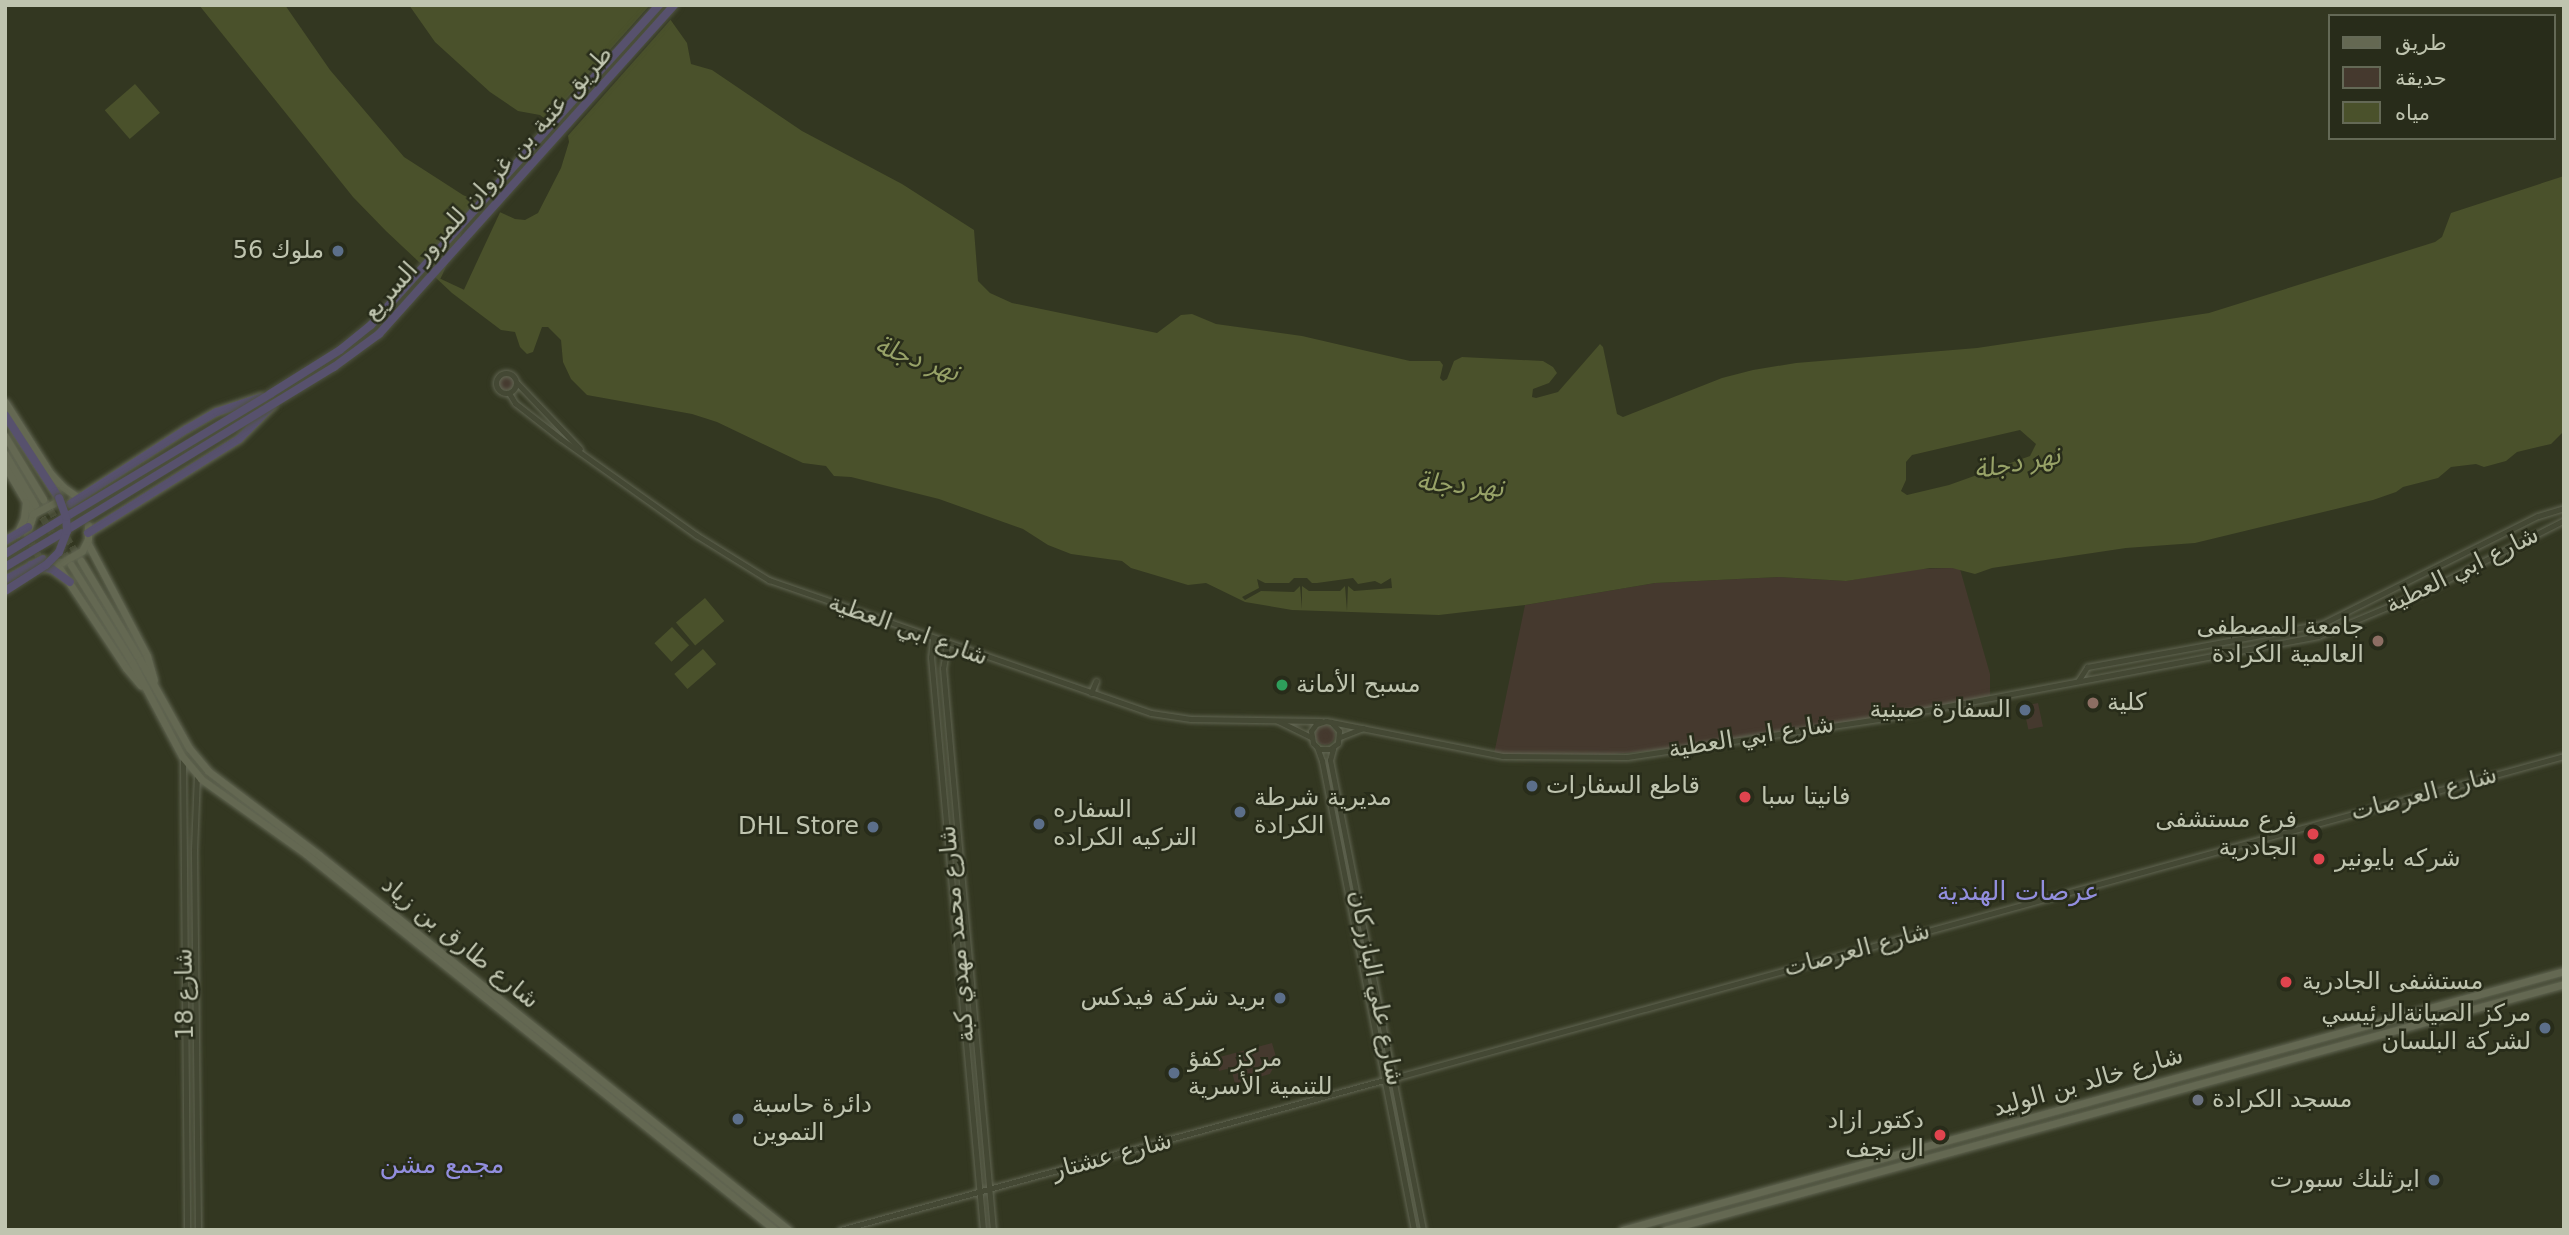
<!DOCTYPE html>
<meta charset="utf-8">
<style>
body{margin:0}
#map{position:relative;width:2569px;height:1235px;overflow:hidden;background:#333721;font-family:"DejaVu Sans","Noto Sans Arabic",sans-serif}
div>[style]{position:absolute}
[style*='--x']{left:calc(var(--x)*1px);top:calc(var(--y)*1px);width:calc(var(--w)*1px);rotate:calc(var(--a)*1deg)}
.green>*{inset:0;background:#45392e;transform-origin:0 0}
.round{border-radius:50%}
.water>*{inset:0;background:#4a512b;transform-origin:0 0}
.pier>*{inset:0;background:#333721;transform-origin:0 0}
.primary-tunnel>*{height:7px;margin-top:-3.5px;transform-origin:0;background:repeating-linear-gradient(90deg,#484c36 0 7px,transparent 0 10.5px)}
.roads{filter:drop-shadow(0 0 2px #616552) drop-shadow(0 0 2px #616552)}
.tertiary>*{height:5px;margin:-2.5px;padding:0 2.5px;transform-origin:2.5px;border-radius:2.5px;background:#444834}
.tertiary>.ring{margin:-2.5px;padding:0;box-sizing:content-box;background:none;border:5px solid #444834;border-radius:50%}
.primary>*{height:7px;margin:-3.5px;padding:0 3.5px;transform-origin:3.5px;border-radius:3.5px;background:#646852}
.motorway>*{height:8px;margin:-4px;padding:0 4px;transform-origin:4px;border-radius:4px;background:#57516d}
.bridges{filter:drop-shadow(0 0 2px #4e523f) drop-shadow(0 0 2px #4e523f)}
.motorway-bridge>*{height:8px;margin:-4px;padding:0 4px;transform-origin:4px;border-radius:4px;background:#57516d}
.dots>*{width:19px;height:19px;translate:-50% -50%;box-sizing:border-box;border:4px solid #282c1a;border-radius:50%}
span{translate:-50% -50%;white-space:nowrap;text-align:center;line-height:1.15;-webkit-text-stroke:5px #282c1a;paint-order:stroke}
.street-label{font-size:24px;color:#bfc4af}
.poi-label{font-size:24px;color:#bfc4af}
.right{translate:-100% -50%;text-align:right}
.left{translate:0 -50%;text-align:left}
.water-label{font-size:26px;color:#98a368;font-style:italic}
.neighbourhood-label{font-size:26px;color:#928ede}
.frame{position:absolute;inset:0;border:7px solid #bfc4af;pointer-events:none}
.legend{position:absolute;left:2328px;top:14px;width:228px;height:126px;box-sizing:border-box;background:#282c1a;border:2px solid #646956;margin:0;padding:9px 12px;list-style:none;font-size:21px;color:#bfc4af}
.legend li{display:flex;align-items:center;gap:14px;height:35px}
.legend b{width:35px;border:2px solid #646956}
</style>
<div id="map">
<div class="green">
<i class="round" style="left:498px;top:374px;width:16px;height:16px"></i>
<i style="clip-path:polygon(1952px 568px,1960px 569px,1990px 674px,1990px 697px,1890px 717px,1681px 748px,1581px 757px,1494px 754px,1525px 605px,1655px 583px,1779px 577px,1846px 581px,1914px 569px)"></i>
<i style="left:2038px;top:703px;width:24px;height:15px;rotate:78deg"></i>
<i class="round" style="left:1315px;top:725px;width:20px;height:20px"></i>
<i style="clip-path:polygon(1272px 1043px,1277px 1060px,1270px 1074px,1235px 1084px,1231px 1068px,1219px 1071px,1216px 1058px)"></i>
</div>
<div class="water">
<i style="clip-path:polygon(evenodd,199px 5px,285px 5px,330px 70px,404px 157px,463px 195px,515px 219px,525px 220px,538px 213px,561px 168px,569px 142px,568px 136px,540px 115px,518px 111px,490px 92px,435px 42px,409px 5px,660px 5px,687px 43px,691px 64px,712px 70px,802px 131px,902px 184px,974px 230px,978px 281px,990px 293px,1012px 303px,1157px 333px,1181px 315px,1192px 314px,1216px 324px,1302px 336px,1410px 361px,1440px 361px,1443px 365px,1440px 378px,1443px 381px,1447px 379px,1454px 361px,1462px 357px,1543px 361px,1553px 367px,1557px 373px,1549px 383px,1533px 389px,1532px 397px,1536px 398px,1558px 392px,1600px 344px,1603px 347px,1617px 414px,1623px 417px,1722px 378px,1753px 370px,1796px 363px,1977px 348px,2209px 313px,2435px 242px,2442px 237px,2451px 213px,2564px 176px,2564px 431px,2551px 444px,2517px 452px,2506px 461px,2484px 467px,2476px 464px,2451px 467px,2438px 478px,2403px 487px,2396px 492px,2373px 500px,2195px 543px,2126px 548px,1992px 568px,1975px 574px,1952px 568px,1930px 568px,1846px 581px,1779px 577px,1655px 583px,1525px 605px,1439px 615px,1292px 610px,1245px 602px,1206px 583px,1188px 585px,1131px 568px,1122px 561px,1071px 554px,1048px 545px,1023px 529px,939px 499px,851px 477px,834px 476px,826px 466px,803px 463px,717px 422px,692px 414px,587px 395px,571px 379px,563px 362px,561px 340px,548px 327px,542px 327px,533px 352px,527px 354px,520px 347px,515px 332px,501px 330px,452px 293px,386px 231px,353px 197px,199px 5px,2020px 430px,2036px 444px,2030px 456px,1949px 485px,1907px 495px,1901px 491px,1906px 480px,1906px 462px,1912px 455px,2020px 430px)"></i>
<i style="left:135px;top:84px;width:38px;height:40px;rotate:49deg"></i>
<i style="left:705px;top:598px;width:30px;height:38px;rotate:50deg"></i>
<i style="left:672px;top:627px;width:25px;height:24px;rotate:47deg"></i>
<i style="left:703px;top:649px;width:20px;height:38px;rotate:49deg"></i>
</div>
<div class="pier">
<i style="clip-path:polygon(650px 5px,664px 5px,673px 17px,565px 139px,545px 123px)"></i>
<i style="left:478px;top:198px;width:26px;height:89px;rotate:25deg"></i>
<i style="clip-path:polygon(1294px 578px,1307px 578px,1312px 583px,1317px 583px,1353px 578px,1358px 584px,1375px 581px,1381px 584px,1391px 578px,1392px 588px,1354px 591px,1348px 586px,1347px 611px,1345px 586px,1340px 591px,1309px 591px,1302px 586px,1302px 609px,1300px 586px,1294px 592px,1261px 591px,1245px 600px,1242px 597px,1259px 588px,1257px 579px,1265px 583px,1289px 583px)"></i>
</div>
<div class="primary-tunnel">
<i style="--x:45;--y:501;--w:70;--a:59"></i>
<i style="--x:37;--y:508;--w:66;--a:58.7"></i>
<i style="--x:27;--y:534;--w:24;--a:62"></i>
</div>
<div class="roads">
<div class="tertiary">
<i class="ring" style="left:496px;top:373px;width:15px;height:15px"></i>
<i style="--x:517;--y:383;--w:91;--a:46.3"></i>
<i style="--x:509;--y:393;--w:12;--a:59"></i>
<i style="--x:515;--y:403;--w:58;--a:38"></i>
<i style="--x:561;--y:439;--w:166;--a:35.4"></i>
<i style="--x:696;--y:535;--w:86;--a:31.7"></i>
<i style="--x:769;--y:580;--w:404;--a:19.2"></i>
<i style="--x:1151;--y:713;--w:40;--a:8.5"></i>
<i style="--x:1191;--y:719;--w:130;--a:0.9"></i>
<i style="--x:933;--y:639;--w:18;--a:96"></i>
<i style="--x:931;--y:657;--w:575;--a:84.81"></i>
<i style="--x:947;--y:644;--w:24;--a:99"></i>
<i style="--x:943;--y:668;--w:564;--a:84.92"></i>
<i style="--x:2078;--y:681;--w:17;--a:-57"></i>
<i style="--x:2087;--y:667;--w:239;--a:-10.4"></i>
<i style="--x:2322;--y:624;--w:241;--a:-26.6"></i>
<i style="--x:2538;--y:516;--w:27;--a:-17"></i>
<i style="--x:1091;--y:693;--w:13;--a:-67"></i>
<i style="--x:1278;--y:721;--w:37;--a:26"></i>
<i style="--x:1331;--y:722;--w:12;--a:48"></i>
<i style="--x:1339;--y:731;--w:12;--a:95"></i>
<i style="--x:1338;--y:743;--w:10;--a:143"></i>
<i style="--x:1330;--y:749;--w:11;--a:180"></i>
<i style="--x:1319;--y:749;--w:8;--a:-135"></i>
<i style="--x:1313;--y:743;--w:12;--a:-99"></i>
<i style="--x:1311;--y:731;--w:9;--a:-54"></i>
<i style="--x:1316;--y:724;--w:10;--a:-17"></i>
<i style="--x:1326;--y:721;--w:180;--a:11.2"></i>
<i style="--x:1503;--y:756;--w:124;--a:0.5"></i>
<i style="--x:1627;--y:757;--w:266;--a:-8.6"></i>
<i style="--x:1890;--y:717;--w:436;--a:-10.7"></i>
<i style="--x:2318;--y:636;--w:112;--a:-22.7"></i>
<i style="--x:2421;--y:593;--w:161;--a:-27"></i>
<i style="--x:1340;--y:737;--w:25;--a:-21"></i>
<i style="--x:1317;--y:747;--w:15;--a:70"></i>
<i style="--x:1322;--y:761;--w:478;--a:78.9"></i>
<i style="--x:1333;--y:749;--w:11;--a:105"></i>
<i style="--x:1330;--y:760;--w:479;--a:78.8"></i>
<i style="--x:183;--y:758;--w:472;--a:89.5"></i>
<i style="--x:197;--y:775;--w:76;--a:92.3"></i>
<i style="--x:194;--y:851;--w:379;--a:89.4"></i>
<i style="--x:1394;--y:1078;--w:1214;--a:-15.39"></i>
<i style="--x:840;--y:1230;--w:564;--a:-15.42"></i>
</div>
<div class="primary">
<i style="--x:5;--y:402;--w:84;--a:57.6"></i>
<i style="--x:50;--y:473;--w:19;--a:47"></i>
<i style="--x:63;--y:487;--w:19;--a:35"></i>
<i style="--x:5;--y:436;--w:74;--a:58.9"></i>
<i style="--x:5;--y:454;--w:59;--a:59.5"></i>
<i style="--x:5;--y:466;--w:56;--a:59.7"></i>
<i style="--x:17;--y:534;--w:17;--a:-66"></i>
<i style="--x:24;--y:518;--w:16;--a:-83"></i>
<i style="--x:27;--y:534;--w:21;--a:-73"></i>
<i style="--x:33;--y:514;--w:27;--a:-27"></i>
<i style="--x:87;--y:542;--w:129;--a:62.2"></i>
<i style="--x:147;--y:656;--w:25;--a:74"></i>
<i style="--x:81;--y:561;--w:115;--a:59.2"></i>
<i style="--x:140;--y:660;--w:101;--a:60.9"></i>
<i style="--x:189;--y:748;--w:30;--a:50"></i>
<i style="--x:208;--y:771;--w:139;--a:37.1"></i>
<i style="--x:319;--y:855;--w:601;--a:38.59"></i>
<i style="--x:54;--y:562;--w:8;--a:0"></i>
<i style="--x:62;--y:562;--w:23;--a:-29"></i>
<i style="--x:82;--y:551;--w:13;--a:-63"></i>
<i style="--x:88;--y:539;--w:14;--a:-90"></i>
<i style="--x:56;--y:563;--w:126;--a:56.3"></i>
<i style="--x:126;--y:668;--w:23;--a:50"></i>
<i style="--x:71;--y:565;--w:117;--a:57.9"></i>
<i style="--x:133;--y:664;--w:104;--a:62"></i>
<i style="--x:182;--y:756;--w:30;--a:50"></i>
<i style="--x:201;--y:779;--w:129;--a:35.5"></i>
<i style="--x:306;--y:854;--w:601;--a:38.72"></i>
<i style="--x:1622;--y:1230;--w:977;--a:-15.37"></i>
<i style="--x:1665;--y:1230;--w:932;--a:-15.3"></i>
</div>
<div class="motorway">
<i style="--x:5;--y:415;--w:99;--a:57"></i>
<i style="--x:70;--y:504;--w:139;--a:-32.7"></i>
<i style="--x:187;--y:429;--w:34;--a:-30"></i>
<i style="--x:217;--y:412;--w:47;--a:-18.4"></i>
<i style="--x:88;--y:533;--w:178;--a:-31.9"></i>
<i style="--x:239;--y:439;--w:47;--a:-45"></i>
<i style="--x:5;--y:541;--w:27;--a:-31"></i>
<i style="--x:31;--y:565;--w:21;--a:11"></i>
<i style="--x:52;--y:569;--w:22;--a:36"></i>
<i style="--x:5;--y:580;--w:43;--a:-28.9"></i>
</div>
</div>
<div class="bridges">
<div class="motorway-bridge">
<i style="--x:69;--y:515;--w:235;--a:-31"></i>
<i style="--x:270;--y:394;--w:83;--a:-32.2"></i>
<i style="--x:340;--y:350;--w:40;--a:-39"></i>
<i style="--x:371;--y:325;--w:431;--a:-48"></i>
<i style="--x:70;--y:528;--w:309;--a:-31.4"></i>
<i style="--x:334;--y:367;--w:56;--a:-36.3"></i>
<i style="--x:379;--y:334;--w:442;--a:-48.1"></i>
<i style="--x:5;--y:554;--w:67;--a:-31.6"></i>
<i style="--x:5;--y:567;--w:66;--a:-30.8"></i>
<i style="--x:5;--y:591;--w:49;--a:-32.4"></i>
<i style="--x:46;--y:565;--w:18;--a:-45"></i>
<i style="--x:59;--y:552;--w:22;--a:-69"></i>
<i style="--x:67;--y:531;--w:14;--a:-94"></i>
<i style="--x:66;--y:517;--w:20;--a:-110"></i>
</div>
</div>
<div class="dots">
<i style="left:338px;top:251px;background:#5c6f8a"></i>
<i style="left:2378px;top:641px;background:#8d6e63"></i>
<i style="left:1282px;top:685px;background:#2e9e5b"></i>
<i style="left:2093px;top:703px;background:#8d6e63"></i>
<i style="left:2025px;top:710px;background:#5c6f8a"></i>
<i style="left:1532px;top:786px;background:#5c6f8a"></i>
<i style="left:1745px;top:797px;background:#e0444e"></i>
<i style="left:1240px;top:812px;background:#5c6f8a"></i>
<i style="left:1039px;top:824px;background:#5c6f8a"></i>
<i style="left:873px;top:827px;background:#5c6f8a"></i>
<i style="left:2313px;top:834px;background:#e0444e"></i>
<i style="left:2319px;top:859px;background:#e0444e"></i>
<i style="left:2286px;top:982px;background:#e0444e"></i>
<i style="left:1280px;top:998px;background:#5c6f8a"></i>
<i style="left:2545px;top:1028px;background:#5c6f8a"></i>
<i style="left:1174px;top:1073px;background:#5c6f8a"></i>
<i style="left:2198px;top:1100px;background:#6b7280"></i>
<i style="left:738px;top:1119px;background:#5c6f8a"></i>
<i style="left:1940px;top:1135px;background:#e0444e"></i>
<i style="left:2434px;top:1180px;background:#5c6f8a"></i>
</div>
<div class="street-label">
<span style="left:488px;top:183px;rotate:-48deg">طريق عتبة بن غزوان للمرور السريع</span>
<span style="left:2462px;top:570px;rotate:-26deg">شارع ابي العطية</span>
<span style="left:908px;top:630px;rotate:20deg">شارع ابي العطية</span>
<span style="left:1751px;top:737px;rotate:-9deg">شارع ابي العطية</span>
<span style="left:2424px;top:794px;rotate:-15deg">شارع العرصات</span>
<span style="left:957px;top:934px;rotate:-95deg">شارع محمد مهدي كبة</span>
<span style="left:460px;top:943px;rotate:39deg">شارع طارق بن زياد</span>
<span style="left:1857px;top:950px;rotate:-15deg">شارع العرصات</span>
<span style="left:1376px;top:988px;rotate:79deg">شارع علي البازركان</span>
<span style="left:185px;top:994px;rotate:-91deg">شارع 18</span>
<span style="left:2088px;top:1082px;rotate:-16deg">شارع خالد بن الوليد</span>
<span style="left:1112px;top:1156px;rotate:-15deg">شارع عشتار</span>
</div>
<div class="poi-label">
<span class="right" style="left:324px;top:251px">ملوك 56</span>
<span class="right" style="left:2364px;top:641px">جامعة المصطفى<br>العالمية الكرادة</span>
<span class="left" style="left:1296px;top:685px">مسبح الأمانة</span>
<span class="left" style="left:2107px;top:703px">كلية</span>
<span class="right" style="left:2011px;top:710px">السفارة صينية</span>
<span class="left" style="left:1546px;top:786px">قاطع السفارات</span>
<span class="left" style="left:1761px;top:797px">فانيتا سبا</span>
<span class="left" style="left:1254px;top:812px">مديرية شرطة<br>الكرادة</span>
<span class="left" style="left:1053px;top:824px">السفاره<br>التركيه الكراده</span>
<span class="right" style="left:2297px;top:834px">فرع مستشفى<br>الجادرية</span>
<span class="right" style="left:859px;top:827px">DHL Store</span>
<span class="left" style="left:2335px;top:859px">شركه بايونير</span>
<span class="left" style="left:2302px;top:982px">مستشفى الجادرية</span>
<span class="right" style="left:1266px;top:998px">بريد شركة فيدكس</span>
<span class="right" style="left:2531px;top:1028px">مركز الصيانةالرئيسي<br>لشركة البلسان</span>
<span class="left" style="left:1188px;top:1073px">مركز كفؤ<br>للتنمية الأسرية</span>
<span class="left" style="left:2212px;top:1100px">مسجد الكرادة</span>
<span class="left" style="left:752px;top:1119px">دائرة حاسبة<br>التموين</span>
<span class="right" style="left:1924px;top:1135px">دكتور ازاد<br>ال نجف</span>
<span class="right" style="left:2420px;top:1180px">ايرثلنك سبورت</span>
</div>
<div class="water-label">
<span style="left:917px;top:359px;rotate:20deg">نهر دجلة</span>
<span style="left:2017px;top:463px;rotate:-10deg">نهر دجلة</span>
<span style="left:1460px;top:485px;rotate:5deg">نهر دجلة</span>
</div>
<div class="neighbourhood-label">
<span style="left:2018px;top:892px">عرصات الهندية</span>
<span style="left:442px;top:1165px">مجمع مشن</span>
</div>
<div class="frame"></div>
<ul class="legend">
<li><b style="height:9px;background:#646852"></b>طريق</li>
<li><b style="height:19px;background:#45392e"></b>حديقة</li>
<li><b style="height:19px;background:#4a512b"></b>مياه</li>
</ul>
</div>
